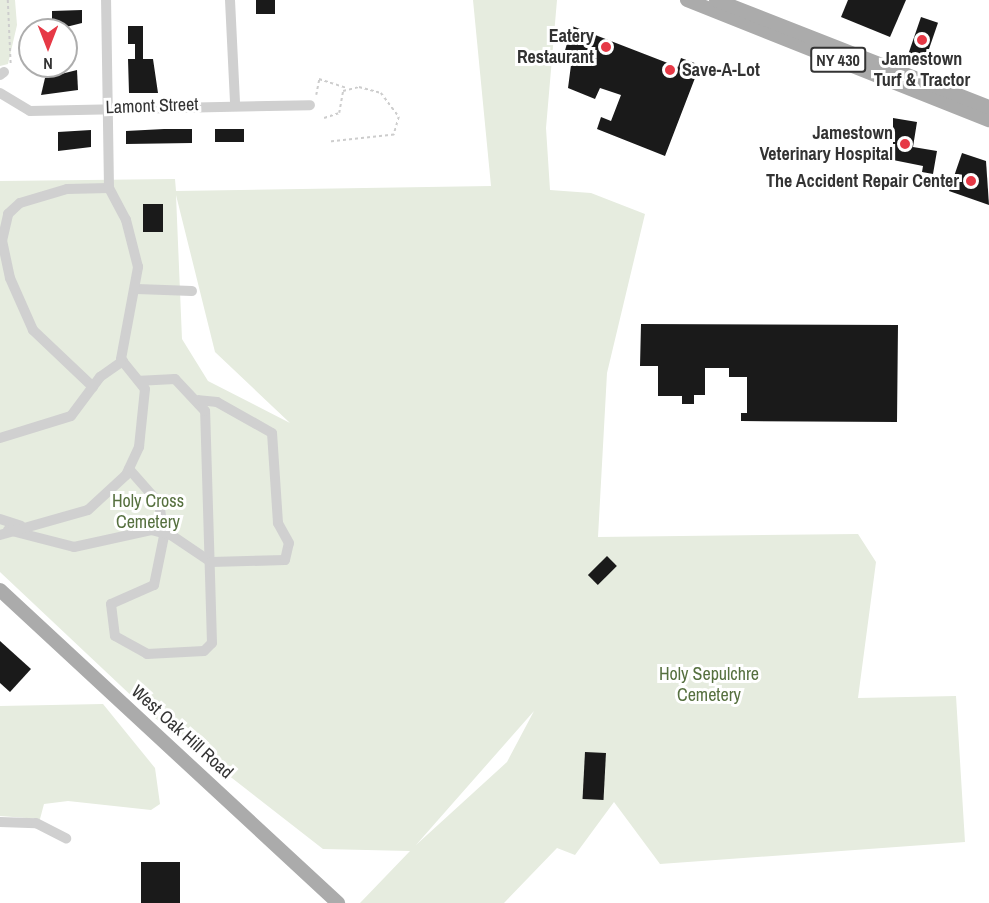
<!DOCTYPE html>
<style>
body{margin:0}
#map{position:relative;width:989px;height:903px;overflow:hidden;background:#fff;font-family:"Archivo Narrow",sans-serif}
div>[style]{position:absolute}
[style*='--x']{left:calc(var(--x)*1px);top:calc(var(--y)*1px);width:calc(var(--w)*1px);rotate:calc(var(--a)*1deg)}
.green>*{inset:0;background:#e6ecdf}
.building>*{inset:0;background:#1a1a1a;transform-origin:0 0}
.path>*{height:1.5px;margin-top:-0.75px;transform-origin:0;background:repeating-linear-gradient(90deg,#cdcdcd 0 3px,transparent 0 6px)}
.minor>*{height:10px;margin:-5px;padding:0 5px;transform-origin:5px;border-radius:5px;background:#d0d0d0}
.major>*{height:14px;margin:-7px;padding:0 7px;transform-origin:7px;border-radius:7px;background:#ababab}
.dots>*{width:16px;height:16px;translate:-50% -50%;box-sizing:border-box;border:3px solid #fff;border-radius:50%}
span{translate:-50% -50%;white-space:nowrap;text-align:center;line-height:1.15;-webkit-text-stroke:6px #fff;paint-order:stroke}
.shield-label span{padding:2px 4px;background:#fff;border:2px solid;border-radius:4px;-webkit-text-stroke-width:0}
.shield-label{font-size:16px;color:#333;font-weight:700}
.poi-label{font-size:18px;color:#333;font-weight:700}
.right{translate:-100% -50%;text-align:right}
.left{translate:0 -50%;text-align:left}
.street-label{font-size:18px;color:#333}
.park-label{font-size:18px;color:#56703f}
.north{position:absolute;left:18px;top:18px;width:60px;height:60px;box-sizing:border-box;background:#fff;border:2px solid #adadad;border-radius:50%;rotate:180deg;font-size:16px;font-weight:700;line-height:24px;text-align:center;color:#333}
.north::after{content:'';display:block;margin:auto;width:21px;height:27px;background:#e63946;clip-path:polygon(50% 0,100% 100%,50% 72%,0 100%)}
</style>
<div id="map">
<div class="green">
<i style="clip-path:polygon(0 0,15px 0,17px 25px,8px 64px,0 66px)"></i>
<i style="clip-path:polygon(evenodd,473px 0,557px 0,546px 128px,550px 190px,591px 193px,645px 214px,607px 373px,598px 537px,858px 534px,876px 562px,858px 698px,956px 696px,965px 842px,660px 864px,614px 802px,575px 855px,557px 848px,504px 903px,360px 903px,410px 851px,323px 849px,155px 718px,0 572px,0 181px,175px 179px,176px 191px,491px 186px,473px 0,176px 195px,215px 352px,290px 423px,208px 381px,182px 339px,176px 195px,473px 0,534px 711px,507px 762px,416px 845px,534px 711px)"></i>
<i style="clip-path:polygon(103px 704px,155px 768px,160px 804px,151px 810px,68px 801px,44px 804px,40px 819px,0 816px,0 706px)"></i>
</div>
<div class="building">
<i style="left:256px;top:0;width:19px;height:14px"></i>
<i style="clip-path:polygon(848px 0,906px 0,890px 37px,841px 17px)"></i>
<i style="clip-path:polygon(82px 10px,82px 23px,58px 29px,52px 22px,52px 11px)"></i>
<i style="left:921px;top:17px;width:18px;height:43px;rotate:19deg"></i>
<i style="clip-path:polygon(128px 26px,143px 26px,143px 59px,153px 59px,158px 93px,129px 93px,128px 59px,135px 59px,135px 44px,128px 44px)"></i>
<i style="clip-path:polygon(572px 26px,678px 67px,681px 58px,700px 65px,665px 156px,597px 129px,601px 117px,611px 121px,621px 95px,600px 88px,595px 99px,568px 88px,571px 65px,562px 61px)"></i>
<i style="clip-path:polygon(77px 70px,78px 90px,41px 95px,45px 78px)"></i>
<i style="clip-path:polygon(893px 118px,917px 122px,913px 147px,937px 151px,933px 174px,922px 172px,923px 166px,893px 160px)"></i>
<i style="clip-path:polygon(164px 129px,192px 129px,192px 143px,126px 144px,126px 131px)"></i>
<i style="left:215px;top:129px;width:29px;height:13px"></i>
<i style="clip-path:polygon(91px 130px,91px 147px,58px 151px,58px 132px)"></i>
<i style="clip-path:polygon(962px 153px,986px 161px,989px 205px,949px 191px)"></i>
<i style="left:143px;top:204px;width:20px;height:28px"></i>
<i style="clip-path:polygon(641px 324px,898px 325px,897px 422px,741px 421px,741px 413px,747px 413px,747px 377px,729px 377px,729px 368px,705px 368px,705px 395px,694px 395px,694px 404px,682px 404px,682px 396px,658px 396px,658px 366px,640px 366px)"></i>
<i style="left:607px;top:556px;width:14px;height:27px;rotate:45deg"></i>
<i style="clip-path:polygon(0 641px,31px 669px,10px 692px,0 683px)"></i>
<i style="left:585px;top:752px;width:21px;height:47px;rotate:3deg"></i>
<i style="left:141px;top:862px;width:39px;height:41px"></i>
</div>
<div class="path">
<i style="--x:8;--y:0;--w:65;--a:87.4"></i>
<i style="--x:316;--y:95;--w:16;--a:-79"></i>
<i style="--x:319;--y:79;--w:28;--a:18"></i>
<i style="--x:324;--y:118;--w:16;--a:-18"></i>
<i style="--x:339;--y:113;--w:22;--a:-80"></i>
<i style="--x:343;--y:91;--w:16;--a:-14"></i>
<i style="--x:359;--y:87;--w:23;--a:15"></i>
<i style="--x:381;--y:93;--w:30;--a:53"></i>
<i style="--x:399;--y:117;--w:19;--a:106"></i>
<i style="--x:394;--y:135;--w:65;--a:173.9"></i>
</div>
<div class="minor">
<i style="--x:230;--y:0;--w:102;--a:87.2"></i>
<i style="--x:0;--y:75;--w:5;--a:-37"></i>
<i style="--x:0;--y:93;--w:35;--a:31"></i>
<i style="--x:30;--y:111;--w:280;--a:-1.2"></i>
<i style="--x:137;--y:289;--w:55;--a:2.1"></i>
<i style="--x:93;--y:387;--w:83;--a:-136.5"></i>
<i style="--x:33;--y:330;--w:57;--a:-113.9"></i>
<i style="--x:10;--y:278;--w:38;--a:-102"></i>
<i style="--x:2;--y:241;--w:28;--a:-77"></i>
<i style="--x:8;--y:214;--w:16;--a:-43"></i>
<i style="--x:20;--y:203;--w:49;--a:-16.6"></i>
<i style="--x:67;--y:189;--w:42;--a:-1.4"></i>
<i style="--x:0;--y:438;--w:74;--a:-17.2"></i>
<i style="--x:71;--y:416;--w:49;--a:-53.4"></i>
<i style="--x:100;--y:377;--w:28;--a:-35"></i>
<i style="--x:129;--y:469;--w:45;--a:48.6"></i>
<i style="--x:159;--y:503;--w:33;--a:81"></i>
<i style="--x:164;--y:536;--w:50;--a:101.5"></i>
<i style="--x:154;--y:585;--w:47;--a:156.2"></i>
<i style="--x:111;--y:604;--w:32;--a:83"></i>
<i style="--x:115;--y:636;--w:37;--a:29"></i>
<i style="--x:147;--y:654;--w:57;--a:-3"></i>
<i style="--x:204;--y:651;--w:11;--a:-45"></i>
<i style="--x:212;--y:643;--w:232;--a:-91.7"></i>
<i style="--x:205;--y:411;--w:44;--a:-133.2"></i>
<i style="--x:175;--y:379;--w:34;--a:177"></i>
<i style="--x:0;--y:519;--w:22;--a:18"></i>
<i style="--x:8;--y:530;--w:68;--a:14.4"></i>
<i style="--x:74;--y:547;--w:79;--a:-12.4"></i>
<i style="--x:151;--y:530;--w:21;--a:14"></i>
<i style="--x:171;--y:535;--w:48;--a:34"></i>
<i style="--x:211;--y:562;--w:74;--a:-1.5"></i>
<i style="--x:285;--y:560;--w:17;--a:-77"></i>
<i style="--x:289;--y:543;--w:23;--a:-119"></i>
<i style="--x:278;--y:523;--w:90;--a:-93.8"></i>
<i style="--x:272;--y:433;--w:63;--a:-150.6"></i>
<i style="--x:217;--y:402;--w:18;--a:-174"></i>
<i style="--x:0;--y:535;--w:91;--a:-15.9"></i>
<i style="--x:88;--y:510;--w:52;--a:-42.6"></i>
<i style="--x:126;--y:475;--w:31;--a:-65"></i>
<i style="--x:139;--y:447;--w:58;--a:-84.1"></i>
<i style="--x:145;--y:389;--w:38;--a:-129"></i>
<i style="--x:121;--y:359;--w:94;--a:-79.5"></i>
<i style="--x:138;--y:267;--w:49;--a:-104.3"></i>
<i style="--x:126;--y:220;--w:36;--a:-118"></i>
<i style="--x:109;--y:188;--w:188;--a:-90.9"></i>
<i style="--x:0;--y:822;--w:36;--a:2"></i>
<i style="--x:36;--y:823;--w:34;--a:27"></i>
</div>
<div class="major">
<i style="--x:687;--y:0;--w:325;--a:21.7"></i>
<i style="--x:716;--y:0;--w:293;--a:21.4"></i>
<i style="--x:0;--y:590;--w:461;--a:42.8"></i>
</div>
<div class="dots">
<i style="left:922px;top:40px;background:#e63946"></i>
<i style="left:606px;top:47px;background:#e63946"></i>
<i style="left:670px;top:70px;background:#e63946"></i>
<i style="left:905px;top:144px;background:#e63946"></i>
<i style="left:971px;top:181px;background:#e63946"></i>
</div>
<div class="shield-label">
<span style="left:838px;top:60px">NY 430</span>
</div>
<div class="poi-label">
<span class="right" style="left:594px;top:47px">Eatery<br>Restaurant</span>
<span style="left:922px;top:70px">Jamestown<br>Turf &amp; Tractor</span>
<span class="left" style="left:682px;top:70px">Save-A-Lot</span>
<span class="right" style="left:893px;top:144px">Jamestown<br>Veterinary Hospital</span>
<span class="right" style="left:959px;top:181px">The Accident Repair Center</span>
</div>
<div class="street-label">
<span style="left:152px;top:106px;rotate:-2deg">Lamont Street</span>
<span style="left:182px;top:732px;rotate:42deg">West Oak Hill Road</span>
</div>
<div class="park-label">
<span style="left:148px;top:512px">Holy Cross<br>Cemetery</span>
<span style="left:709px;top:685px">Holy Sepulchre<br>Cemetery</span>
</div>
<div class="north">N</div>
</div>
